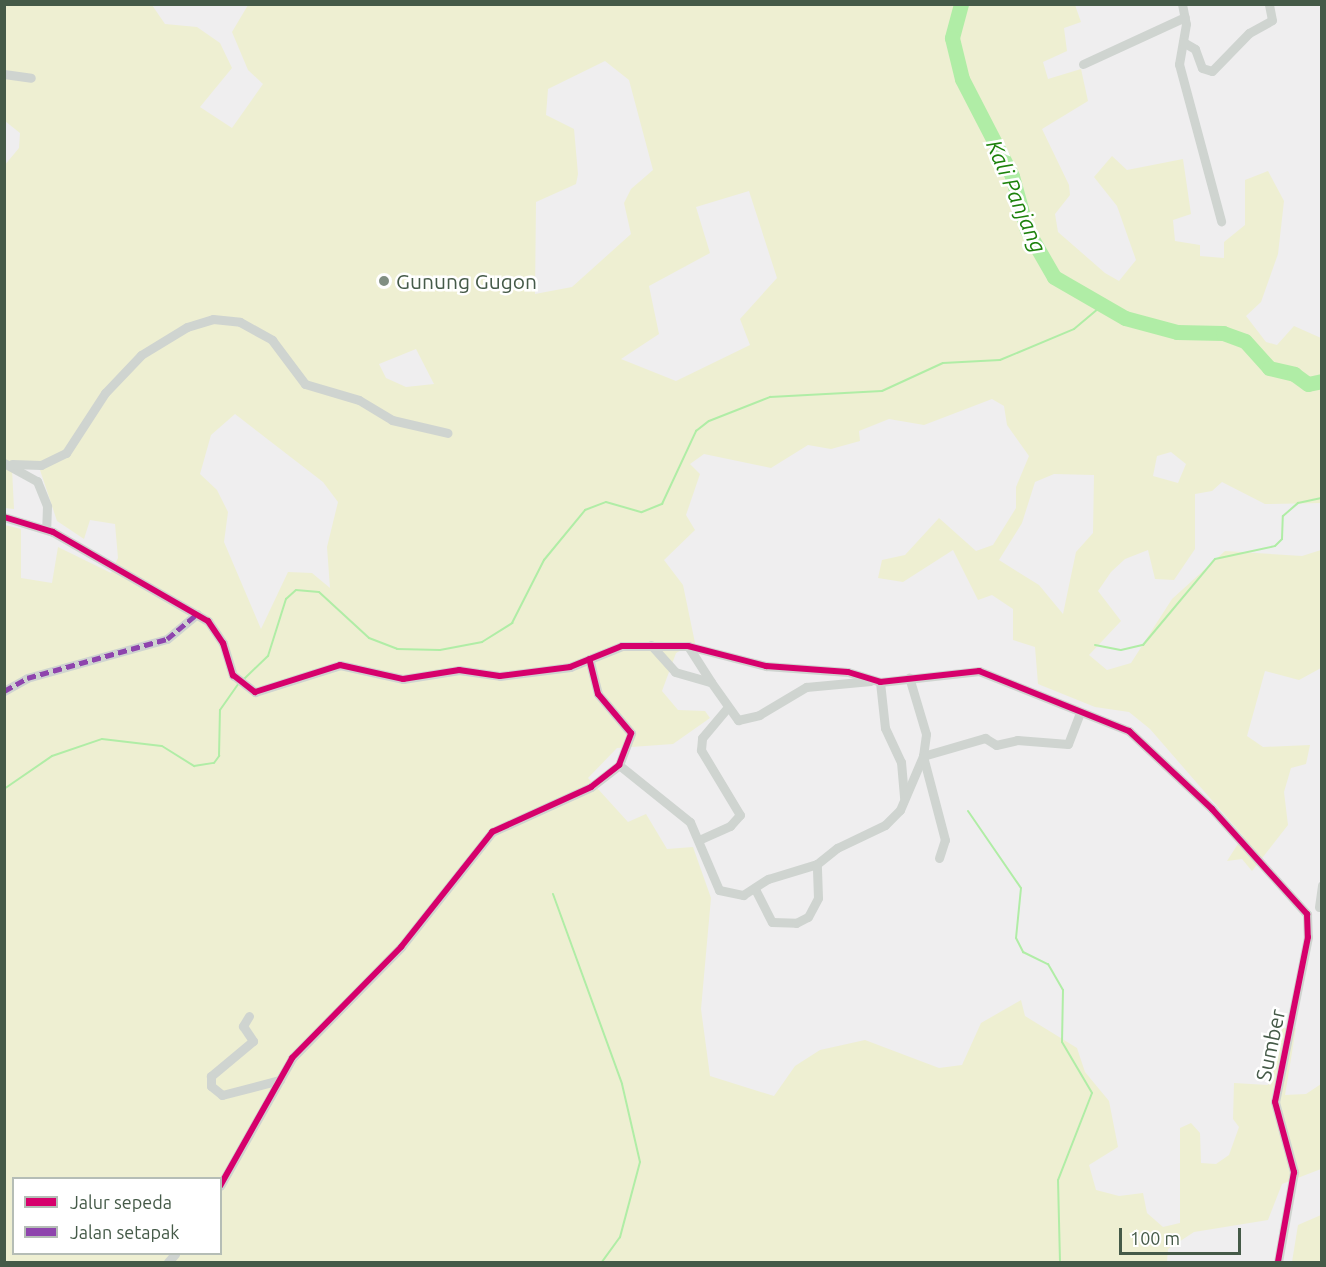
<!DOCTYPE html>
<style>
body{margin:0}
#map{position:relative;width:1326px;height:1267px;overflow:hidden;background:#efeeef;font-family:Ubuntu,sans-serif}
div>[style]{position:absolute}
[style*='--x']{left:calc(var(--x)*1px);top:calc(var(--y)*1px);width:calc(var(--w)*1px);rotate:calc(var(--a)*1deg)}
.green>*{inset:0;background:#eeefd2}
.stream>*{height:2px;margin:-1px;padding:0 1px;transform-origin:1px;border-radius:1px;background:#b0eda6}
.river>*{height:15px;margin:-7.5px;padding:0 7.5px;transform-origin:7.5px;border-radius:7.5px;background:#b0eda6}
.minor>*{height:9px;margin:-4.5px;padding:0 4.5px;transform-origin:4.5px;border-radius:4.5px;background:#cfd4d0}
.quiet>*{height:4.5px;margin-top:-2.25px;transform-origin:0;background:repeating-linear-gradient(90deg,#8e44ad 0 9px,transparent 0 13.5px)}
.cycleway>*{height:6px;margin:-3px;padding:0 3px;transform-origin:3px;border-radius:3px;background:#d6006c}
.dots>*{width:16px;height:16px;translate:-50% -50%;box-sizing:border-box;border:3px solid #fff;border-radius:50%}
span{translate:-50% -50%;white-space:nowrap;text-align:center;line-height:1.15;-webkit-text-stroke:5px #fff;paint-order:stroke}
.poi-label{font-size:21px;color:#455a48}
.left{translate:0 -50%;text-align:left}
.street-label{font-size:21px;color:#455a48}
.water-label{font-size:22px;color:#1d820c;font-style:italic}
.frame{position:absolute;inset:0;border:6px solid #455a48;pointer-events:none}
.legend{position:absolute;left:12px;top:1177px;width:210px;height:78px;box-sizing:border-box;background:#fff;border:2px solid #b5bdb6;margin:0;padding:8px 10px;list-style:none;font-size:18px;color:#455a48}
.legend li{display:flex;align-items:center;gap:12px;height:30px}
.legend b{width:30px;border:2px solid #b5bdb6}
.scale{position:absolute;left:1119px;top:1228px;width:122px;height:27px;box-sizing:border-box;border:3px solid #455a48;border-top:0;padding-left:8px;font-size:18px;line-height:21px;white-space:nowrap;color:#455a48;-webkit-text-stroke:4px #fff;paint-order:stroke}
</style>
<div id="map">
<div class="green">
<i style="clip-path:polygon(evenodd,5px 5px,152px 5px,165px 24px,197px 27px,220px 43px,232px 68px,200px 107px,232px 128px,263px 84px,248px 70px,232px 32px,248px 5px,1075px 5px,1081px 22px,1064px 28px,1067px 51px,1043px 62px,1048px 79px,1081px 69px,1088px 101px,1042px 129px,1069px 185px,1070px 195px,1055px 214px,1058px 232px,1105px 273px,1119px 281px,1136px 260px,1117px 206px,1094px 177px,1112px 156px,1127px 170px,1183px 159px,1191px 214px,1173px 220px,1175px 241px,1200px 245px,1200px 256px,1224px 258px,1224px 242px,1245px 225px,1245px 180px,1268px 171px,1284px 201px,1278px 254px,1261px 302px,1246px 316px,1266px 342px,1277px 345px,1294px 326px,1321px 338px,1321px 503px,1265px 504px,1222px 482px,1212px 491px,1195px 494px,1195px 549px,1174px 580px,1155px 579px,1148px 550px,1125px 559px,1111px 572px,1098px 591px,1121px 621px,1089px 655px,1107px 670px,1131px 663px,1172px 599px,1225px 551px,1302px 556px,1321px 550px,1321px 668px,1299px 680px,1265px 671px,1247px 736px,1263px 747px,1310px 745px,1306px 764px,1291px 768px,1284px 792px,1288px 825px,1252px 871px,1242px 859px,1227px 861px,1243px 836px,1150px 729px,1129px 712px,1095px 707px,1038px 684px,1035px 647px,1013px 640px,1013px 609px,992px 595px,978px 600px,953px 550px,903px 582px,878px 578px,882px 560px,905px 555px,939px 518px,976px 551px,993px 545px,1016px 508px,1016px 487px,1029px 456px,1007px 425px,1004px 406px,992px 399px,924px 425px,889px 419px,859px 431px,860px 441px,831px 449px,808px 445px,771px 468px,704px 454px,690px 464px,700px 474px,686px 515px,695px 530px,664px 560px,683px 585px,695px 643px,676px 653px,662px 691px,678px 710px,705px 711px,710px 718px,673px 744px,617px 748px,588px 778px,628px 822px,646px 814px,667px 849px,693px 847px,711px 898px,701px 1009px,710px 1076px,774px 1096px,795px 1066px,820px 1050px,865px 1040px,939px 1068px,962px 1065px,981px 1023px,1021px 1000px,1025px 1016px,1077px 1048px,1085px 1072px,1109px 1101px,1118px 1147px,1089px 1165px,1096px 1190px,1119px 1196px,1143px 1193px,1147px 1213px,1163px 1227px,1180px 1223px,1180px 1128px,1191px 1123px,1200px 1133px,1201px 1163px,1216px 1164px,1229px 1155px,1239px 1127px,1233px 1119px,1234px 1083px,1268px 1085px,1282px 1028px,1296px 1028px,1285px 1095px,1306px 1094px,1321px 1084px,1321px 1169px,1282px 1184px,1268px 1220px,1194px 1232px,1168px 1249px,1167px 1262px,5px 1262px,5px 525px,21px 529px,21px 578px,52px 583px,58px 547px,111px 573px,118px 558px,115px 524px,90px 520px,84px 539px,57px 521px,39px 467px,12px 469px,14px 509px,5px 508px,4px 166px,19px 148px,20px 133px,5px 121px,5px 5px,605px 61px,629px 80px,653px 170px,631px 189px,624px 203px,631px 234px,572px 287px,535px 294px,536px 202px,576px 184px,578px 174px,574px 129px,546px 115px,548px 89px,605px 61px,5px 5px,749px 191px,777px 278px,740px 319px,750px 345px,676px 381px,621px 359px,659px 334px,649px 286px,710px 253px,696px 207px,749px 191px,5px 5px,416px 349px,434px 384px,406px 387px,386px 378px,379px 364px,416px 349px,5px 5px,235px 414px,323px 482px,338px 502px,327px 547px,330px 588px,312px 573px,288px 572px,261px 629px,224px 542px,228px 512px,217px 490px,200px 474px,211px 435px,235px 414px,5px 5px,1171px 452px,1186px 464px,1178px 483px,1153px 476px,1157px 456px,1171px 452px,5px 5px,1054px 474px,1094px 475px,1093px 533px,1076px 552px,1063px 614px,1039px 585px,999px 560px,1022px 523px,1035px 482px,1054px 474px,5px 5px,14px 1178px,220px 1178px,220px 1254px,14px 1254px,14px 1178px)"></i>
<i style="clip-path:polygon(1321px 1215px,1321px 1262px,1292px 1262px,1298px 1225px)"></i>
</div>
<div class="stream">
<i style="--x:1095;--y:645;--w:26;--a:11"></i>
<i style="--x:1121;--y:650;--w:23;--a:-13"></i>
<i style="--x:1143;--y:645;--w:112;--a:-50.1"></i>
<i style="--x:1215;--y:559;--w:61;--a:-12.2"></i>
<i style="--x:1275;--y:546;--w:10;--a:-45"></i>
<i style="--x:1282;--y:539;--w:23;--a:-88"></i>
<i style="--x:1283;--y:516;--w:20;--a:-41"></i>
<i style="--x:1298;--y:503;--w:25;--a:-12"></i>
<i style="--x:243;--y:680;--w:35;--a:-44"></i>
<i style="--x:268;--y:656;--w:60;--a:-72.5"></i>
<i style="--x:286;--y:599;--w:13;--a:-42"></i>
<i style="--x:296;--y:590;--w:23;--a:5"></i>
<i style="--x:319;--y:592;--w:68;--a:42.6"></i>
<i style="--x:369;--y:638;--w:30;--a:21"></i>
<i style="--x:397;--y:649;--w:43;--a:1.3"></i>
<i style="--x:440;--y:650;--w:43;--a:-10.8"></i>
<i style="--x:482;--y:642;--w:36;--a:-32"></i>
<i style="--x:512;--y:623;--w:71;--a:-63.1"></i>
<i style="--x:544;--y:560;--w:65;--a:-50.6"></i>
<i style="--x:585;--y:510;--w:22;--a:-21"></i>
<i style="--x:606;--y:502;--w:37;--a:16"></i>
<i style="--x:642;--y:512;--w:22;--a:-22"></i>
<i style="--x:662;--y:504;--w:81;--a:-65"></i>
<i style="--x:696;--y:431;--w:16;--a:-38"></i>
<i style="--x:709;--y:421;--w:66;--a:-21.5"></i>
<i style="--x:770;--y:397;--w:112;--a:-3.1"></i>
<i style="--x:882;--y:391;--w:67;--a:-24.7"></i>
<i style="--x:943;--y:363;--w:57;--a:-3"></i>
<i style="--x:1000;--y:360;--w:80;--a:-22.7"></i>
<i style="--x:1074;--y:329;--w:35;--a:-40"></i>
<i style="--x:4;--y:789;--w:58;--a:-34.5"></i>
<i style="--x:52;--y:756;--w:53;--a:-18.8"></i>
<i style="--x:102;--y:739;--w:60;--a:6.7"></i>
<i style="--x:162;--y:746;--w:38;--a:32"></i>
<i style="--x:194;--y:766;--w:20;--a:-9"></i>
<i style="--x:214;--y:763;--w:9;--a:-54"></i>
<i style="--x:219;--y:756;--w:46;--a:-88.8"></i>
<i style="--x:220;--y:710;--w:33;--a:-55"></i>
<i style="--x:968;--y:811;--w:93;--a:55.5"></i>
<i style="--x:1021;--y:888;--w:50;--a:95.7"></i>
<i style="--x:1016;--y:938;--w:16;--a:63"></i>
<i style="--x:1023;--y:952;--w:28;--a:26"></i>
<i style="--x:1048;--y:964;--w:30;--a:60"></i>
<i style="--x:1063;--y:990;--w:52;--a:91.1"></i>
<i style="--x:1062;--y:1042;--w:59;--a:59.5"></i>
<i style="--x:1092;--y:1093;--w:93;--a:111.3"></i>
<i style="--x:1058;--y:1180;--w:82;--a:88.6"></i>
<i style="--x:553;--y:894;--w:202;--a:70"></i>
<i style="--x:622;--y:1084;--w:80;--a:77"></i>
<i style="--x:640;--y:1162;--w:78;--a:104.9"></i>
<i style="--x:620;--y:1237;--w:31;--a:126"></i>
</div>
<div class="river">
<i style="--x:961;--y:4;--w:35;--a:105"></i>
<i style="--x:952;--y:38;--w:42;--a:76.3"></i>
<i style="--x:962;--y:79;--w:109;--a:62.7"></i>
<i style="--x:1012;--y:176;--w:56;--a:74.5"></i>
<i style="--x:1027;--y:230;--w:54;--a:60.1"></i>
<i style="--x:1054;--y:277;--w:82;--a:30"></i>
<i style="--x:1125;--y:318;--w:54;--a:15.1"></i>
<i style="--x:1177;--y:332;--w:46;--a:1.2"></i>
<i style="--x:1223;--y:333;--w:23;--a:20"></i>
<i style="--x:1245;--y:341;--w:36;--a:48"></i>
<i style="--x:1269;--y:368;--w:26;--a:13"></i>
<i style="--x:1294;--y:374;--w:17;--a:36"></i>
<i style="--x:1308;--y:384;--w:14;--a:-12"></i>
</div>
<div class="minor">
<i style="--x:1182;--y:4;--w:20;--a:79"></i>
<i style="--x:1186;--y:24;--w:41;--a:99.9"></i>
<i style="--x:1179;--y:64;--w:163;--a:75"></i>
<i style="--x:1183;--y:42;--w:14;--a:30"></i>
<i style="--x:1195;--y:49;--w:20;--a:70"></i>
<i style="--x:1202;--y:68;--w:10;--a:17"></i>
<i style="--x:1212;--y:71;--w:53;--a:-45.8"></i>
<i style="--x:1249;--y:33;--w:26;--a:-29"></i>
<i style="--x:1272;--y:20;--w:16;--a:-101"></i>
<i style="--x:1083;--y:64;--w:112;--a:-24.7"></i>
<i style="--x:4;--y:74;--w:27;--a:8"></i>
<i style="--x:4;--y:463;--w:38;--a:29"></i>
<i style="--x:37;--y:481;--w:27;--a:68"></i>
<i style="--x:47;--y:506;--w:23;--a:92"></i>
<i style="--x:12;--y:464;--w:29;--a:2"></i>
<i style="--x:41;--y:465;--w:28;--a:-26"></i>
<i style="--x:66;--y:453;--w:72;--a:-57"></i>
<i style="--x:105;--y:393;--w:52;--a:-46.5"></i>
<i style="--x:141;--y:355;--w:54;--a:-31.3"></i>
<i style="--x:187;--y:327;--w:27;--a:-17"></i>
<i style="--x:213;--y:319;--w:27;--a:6"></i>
<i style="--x:240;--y:322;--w:37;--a:29"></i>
<i style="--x:272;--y:340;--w:55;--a:53.1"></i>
<i style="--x:305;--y:384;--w:56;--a:16.5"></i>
<i style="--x:359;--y:400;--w:39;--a:31"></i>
<i style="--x:392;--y:420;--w:57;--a:13.1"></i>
<i style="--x:4;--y:517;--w:51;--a:17"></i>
<i style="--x:53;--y:532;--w:179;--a:29.9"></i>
<i style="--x:208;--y:621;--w:27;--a:56"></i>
<i style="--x:223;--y:643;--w:34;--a:73"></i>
<i style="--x:233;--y:675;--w:28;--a:38"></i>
<i style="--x:255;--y:692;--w:89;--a:-17.6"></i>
<i style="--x:340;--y:665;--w:65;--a:12.5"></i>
<i style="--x:403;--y:679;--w:57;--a:-9.1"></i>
<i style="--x:459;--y:670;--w:41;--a:8.3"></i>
<i style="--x:500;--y:676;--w:71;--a:-7.3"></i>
<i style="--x:570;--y:667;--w:56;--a:-22"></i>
<i style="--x:622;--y:646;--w:66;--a:0"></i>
<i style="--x:688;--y:646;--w:81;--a:14.4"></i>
<i style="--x:766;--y:666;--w:82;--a:4.2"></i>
<i style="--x:848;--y:672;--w:34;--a:17"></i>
<i style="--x:880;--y:682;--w:100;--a:-6.3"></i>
<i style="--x:979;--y:671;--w:162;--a:21.8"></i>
<i style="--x:1129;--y:731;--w:114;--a:43.2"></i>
<i style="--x:1212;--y:809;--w:142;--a:47.9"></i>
<i style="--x:1307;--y:914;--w:23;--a:88"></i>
<i style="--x:1308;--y:937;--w:168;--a:101.3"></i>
<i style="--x:1275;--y:1102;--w:73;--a:74.8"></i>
<i style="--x:1294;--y:1172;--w:91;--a:100.1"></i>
<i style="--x:651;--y:645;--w:36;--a:48"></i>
<i style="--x:675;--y:672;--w:37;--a:16"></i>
<i style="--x:711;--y:682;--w:47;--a:54.6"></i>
<i style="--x:738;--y:720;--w:22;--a:-13"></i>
<i style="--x:759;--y:715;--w:55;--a:-30.8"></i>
<i style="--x:806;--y:687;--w:65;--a:-5.3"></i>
<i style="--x:688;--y:646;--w:43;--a:57.4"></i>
<i style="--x:880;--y:682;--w:46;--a:83.8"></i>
<i style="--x:885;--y:728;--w:38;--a:65"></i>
<i style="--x:901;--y:762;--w:36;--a:85"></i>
<i style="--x:4;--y:691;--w:26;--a:-29"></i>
<i style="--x:27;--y:678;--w:145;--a:-15.6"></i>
<i style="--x:167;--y:639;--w:39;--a:-40"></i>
<i style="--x:619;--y:765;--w:91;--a:38.8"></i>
<i style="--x:690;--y:822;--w:74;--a:66.9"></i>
<i style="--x:719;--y:890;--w:25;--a:12"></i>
<i style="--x:743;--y:895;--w:30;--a:-33"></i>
<i style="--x:768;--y:879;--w:51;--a:-17"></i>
<i style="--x:817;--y:864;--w:26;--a:-39"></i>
<i style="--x:837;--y:848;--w:53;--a:-25.6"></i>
<i style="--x:885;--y:825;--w:21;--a:-45"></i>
<i style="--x:900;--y:810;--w:59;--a:-66.9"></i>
<i style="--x:923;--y:756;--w:22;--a:-82"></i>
<i style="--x:926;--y:734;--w:59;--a:-106.6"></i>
<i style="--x:701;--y:839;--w:32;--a:-24"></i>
<i style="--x:730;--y:826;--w:15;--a:-48"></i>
<i style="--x:740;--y:815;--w:76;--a:-121"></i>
<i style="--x:701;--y:750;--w:12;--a:-85"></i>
<i style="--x:702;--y:738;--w:39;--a:-50"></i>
<i style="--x:939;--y:858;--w:19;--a:-72"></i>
<i style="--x:945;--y:840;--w:87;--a:-104.7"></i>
<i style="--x:923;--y:756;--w:65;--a:-16.2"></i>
<i style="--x:985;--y:738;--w:13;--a:32"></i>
<i style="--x:996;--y:745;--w:22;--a:-13"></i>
<i style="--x:1017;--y:740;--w:51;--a:4.5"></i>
<i style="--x:1068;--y:744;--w:33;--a:-69"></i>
<i style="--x:755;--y:889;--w:37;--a:63"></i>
<i style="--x:772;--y:922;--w:24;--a:2"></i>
<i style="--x:796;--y:923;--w:13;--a:-27"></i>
<i style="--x:808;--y:917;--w:21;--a:-62"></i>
<i style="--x:818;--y:898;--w:34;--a:-92"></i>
<i style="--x:1319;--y:907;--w:22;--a:-82"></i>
<i style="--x:249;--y:1016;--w:12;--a:121"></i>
<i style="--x:243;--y:1026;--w:18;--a:56"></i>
<i style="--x:253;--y:1041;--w:55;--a:140.2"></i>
<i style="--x:211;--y:1076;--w:10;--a:90"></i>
<i style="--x:211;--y:1086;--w:14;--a:39"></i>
<i style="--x:222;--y:1095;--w:60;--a:-14.5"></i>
<i style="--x:220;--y:1186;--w:147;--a:-60.6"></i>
<i style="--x:292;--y:1058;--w:156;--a:-45.5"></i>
<i style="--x:401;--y:947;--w:147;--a:-51.6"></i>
<i style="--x:492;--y:832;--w:109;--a:-24.4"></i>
<i style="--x:591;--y:787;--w:36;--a:-38"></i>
<i style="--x:619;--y:765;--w:34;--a:-69"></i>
<i style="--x:631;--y:733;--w:51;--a:-130.2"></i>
<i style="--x:598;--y:694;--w:36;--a:-104"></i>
<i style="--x:168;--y:1262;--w:11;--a:-49"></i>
</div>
<div class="quiet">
<i style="--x:4;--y:691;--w:26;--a:-29"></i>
<i style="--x:27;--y:678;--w:145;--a:-15.6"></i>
<i style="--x:167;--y:639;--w:39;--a:-40"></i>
</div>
<div class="cycleway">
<i style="--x:4;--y:517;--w:51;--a:17"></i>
<i style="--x:53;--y:532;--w:179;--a:29.9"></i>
<i style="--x:208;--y:621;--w:27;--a:56"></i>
<i style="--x:223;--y:643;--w:34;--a:73"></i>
<i style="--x:233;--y:675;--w:28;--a:38"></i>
<i style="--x:255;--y:692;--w:89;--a:-17.6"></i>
<i style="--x:340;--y:665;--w:65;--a:12.5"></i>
<i style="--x:403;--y:679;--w:57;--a:-9.1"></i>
<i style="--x:459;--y:670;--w:41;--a:8.3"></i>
<i style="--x:500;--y:676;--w:71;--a:-7.3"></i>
<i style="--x:570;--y:667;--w:56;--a:-22"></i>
<i style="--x:622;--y:646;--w:66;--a:0"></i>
<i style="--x:688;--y:646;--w:81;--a:14.4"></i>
<i style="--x:766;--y:666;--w:82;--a:4.2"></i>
<i style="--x:848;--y:672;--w:34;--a:17"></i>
<i style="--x:880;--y:682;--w:100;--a:-6.3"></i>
<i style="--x:979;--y:671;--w:162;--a:21.8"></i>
<i style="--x:1129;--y:731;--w:114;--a:43.2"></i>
<i style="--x:1212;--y:809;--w:142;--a:47.9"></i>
<i style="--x:1307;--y:914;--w:23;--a:88"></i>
<i style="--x:1308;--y:937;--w:168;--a:101.3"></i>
<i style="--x:1275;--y:1102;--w:73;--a:74.8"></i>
<i style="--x:1294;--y:1172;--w:91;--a:100.1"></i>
<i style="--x:220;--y:1186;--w:147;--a:-60.6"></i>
<i style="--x:292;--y:1058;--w:156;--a:-45.5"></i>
<i style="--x:401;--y:947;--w:147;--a:-51.6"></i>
<i style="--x:492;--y:832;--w:109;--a:-24.4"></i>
<i style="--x:591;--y:787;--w:36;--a:-38"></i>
<i style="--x:619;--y:765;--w:34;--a:-69"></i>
<i style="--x:631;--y:733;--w:51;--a:-130.2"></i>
<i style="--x:598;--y:694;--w:36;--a:-104"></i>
</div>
<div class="dots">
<i style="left:384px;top:281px;background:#808e82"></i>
</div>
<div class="poi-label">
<span class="left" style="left:396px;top:281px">Gunung Gugon</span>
</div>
<div class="street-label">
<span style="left:1270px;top:1045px;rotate:-78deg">Sumber</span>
</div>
<div class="water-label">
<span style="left:1017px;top:196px;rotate:67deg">Kali Panjang</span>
</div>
<div class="frame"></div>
<ul class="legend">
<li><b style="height:8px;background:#d6006c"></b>Jalur sepeda</li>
<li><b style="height:8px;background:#8e44ad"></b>Jalan setapak</li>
</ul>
<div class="scale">100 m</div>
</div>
